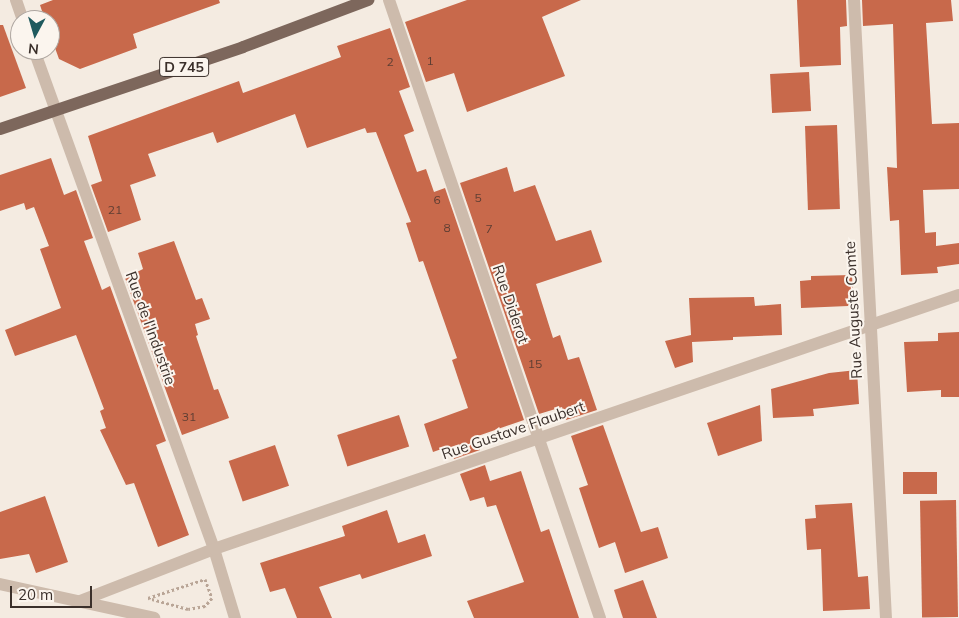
<!DOCTYPE html>
<style>
body{margin:0}
#map{position:relative;width:959px;height:618px;overflow:hidden;background:#f4ebe1;font-family:Mulish,sans-serif}
div>[style]{position:absolute}
[style*='--x']{left:calc(var(--x)*1px);top:calc(var(--y)*1px);width:calc(var(--w)*1px);rotate:calc(var(--a)*1deg)}
.building>*{inset:0;background:#c8694b;transform-origin:0 0}
.path>*{height:3px;margin-top:-1.5px;transform-origin:0;background:repeating-linear-gradient(90deg,#b9a596 0 2.5px,transparent 0 5px)}
.street>*{height:12px;margin:-6px;padding:0 6px;transform-origin:6px;border-radius:6px;background:#cdbbac}
.primary>*{height:12px;margin:-6px;padding:0 6px;transform-origin:6px;border-radius:6px;background:#7d675c}
span{translate:-50% -50%;white-space:nowrap;text-align:center;line-height:1.15;-webkit-text-stroke:4px #fbf5ee;paint-order:stroke}
.number-label{font-size:12px;color:#5e3e33}
.number-label span{-webkit-text-stroke-width:0}
.shield-label span{padding:1px 4px;background:#fbf5ee;border:1px solid;border-radius:4px;-webkit-text-stroke-width:0}
.shield-label{font-size:14px;color:#3b302b;font-weight:700}
.street-label{font-size:15px;color:#3b302b}
.north{position:absolute;left:10px;top:10px;width:50px;height:50px;box-sizing:border-box;background:#fbf5ee;border:1px solid #aea6a0;border-radius:50%;rotate:186deg;font-size:14px;font-weight:700;line-height:20px;text-align:center;color:#3b302b}
.north::after{content:'';display:block;margin:auto;width:18px;height:22px;background:#1f5a5e;clip-path:polygon(50% 0,100% 100%,50% 72%,0 100%)}
.scale{position:absolute;left:10px;top:586px;width:82px;height:22px;box-sizing:border-box;border:2px solid #3b302b;border-top:0;padding-left:6px;font-size:15px;line-height:18px;white-space:nowrap;color:#3b302b;-webkit-text-stroke:4px #fbf5ee;paint-order:stroke}
</style>
<div id="map">
<div class="building">
<i style="clip-path:polygon(53px 0,219px 0,220px 3px,133px 34px,137px 48px,80px 69px,59px 59px,50px 34px,50px 20px,45px 20px,40px 5px)"></i>
<i style="clip-path:polygon(467px 0,581px 0,542px 17px,565px 76px,467px 112px,454px 73px,426px 82px,405px 22px)"></i>
<i style="clip-path:polygon(797px 0,846px 0,847px 26px,840px 27px,841px 65px,800px 67px)"></i>
<i style="clip-path:polygon(862px 0,951px 0,953px 21px,926px 23px,932px 124px,959px 123px,959px 189px,923px 190px,925px 233px,936px 232px,936px 246px,959px 243px,959px 264px,937px 267px,938px 273px,901px 275px,899px 220px,890px 221px,887px 167px,897px 168px,893px 24px,863px 26px)"></i>
<i style="clip-path:polygon(0 25px,3px 25px,26px 88px,0 97px)"></i>
<i style="clip-path:polygon(390px 28px,410px 87px,399px 91px,414px 131px,404px 135px,417px 172px,426px 169px,434px 192px,445px 188px,524px 420px,475px 437px,480px 450px,454px 459px,450px 446px,433px 452px,424px 424px,468px 408px,452px 360px,457px 358px,423px 261px,419px 262px,406px 223px,411px 222px,376px 132px,367px 133px,365px 128px,307px 148px,295px 114px,217px 143px,213px 132px,148px 154px,156px 176px,130px 185px,141px 220px,108px 232px,91px 185px,102px 181px,88px 136px,239px 81px,243px 93px,341px 57px,337px 46px)"></i>
<i style="left:809px;top:72px;width:39px;height:39px;rotate:87deg"></i>
<i style="left:837px;top:125px;width:84px;height:32px;rotate:88deg"></i>
<i style="clip-path:polygon(51px 158px,64px 195px,76px 190px,93px 238px,84px 241px,102px 290px,110px 286px,166px 441px,156px 445px,189px 535px,158px 547px,134px 483px,126px 485px,100px 430px,106px 428px,100px 411px,104px 409px,76px 335px,15px 356px,5px 330px,61px 308px,40px 249px,49px 246px,34px 207px,26px 210px,24px 203px,0 211px,0 175px)"></i>
<i style="clip-path:polygon(507px 167px,514px 192px,535px 185px,556px 241px,591px 230px,602px 262px,536px 284px,553px 338px,560px 335px,568px 360px,579px 357px,597px 410px,566px 420px,562px 407px,539px 414px,460px 183px)"></i>
<i style="clip-path:polygon(174px 241px,196px 300px,202px 298px,210px 319px,195px 324px,198px 335px,196px 336px,214px 390px,218px 389px,229px 418px,182px 435px,125px 278px,143px 269px,138px 253px)"></i>
<i style="clip-path:polygon(852px 275px,853px 298px,848px 306px,801px 308px,800px 281px,811px 280px,811px 276px)"></i>
<i style="clip-path:polygon(754px 297px,755px 306px,781px 304px,782px 335px,733px 337px,733px 340px,692px 342px,693px 362px,675px 368px,665px 341px,691px 335px,689px 298px)"></i>
<i style="clip-path:polygon(959px 332px,959px 397px,941px 397px,941px 390px,907px 392px,904px 342px,938px 341px,938px 333px)"></i>
<i style="clip-path:polygon(857px 370px,859px 404px,813px 409px,814px 416px,773px 418px,771px 389px,829px 373px)"></i>
<i style="clip-path:polygon(760px 405px,762px 441px,718px 456px,707px 423px)"></i>
<i style="left:399px;top:415px;width:33px;height:65px;rotate:72deg"></i>
<i style="clip-path:polygon(603px 425px,641px 532px,658px 527px,668px 558px,625px 573px,615px 542px,599px 548px,579px 488px,588px 485px,571px 436px)"></i>
<i style="left:275px;top:445px;width:43px;height:49px;rotate:71deg"></i>
<i style="clip-path:polygon(485px 465px,490px 481px,521px 471px,541px 532px,549px 529px,579px 618px,474px 618px,467px 601px,524px 582px,496px 505px,487px 507px,484px 497px,470px 501px,460px 474px)"></i>
<i style="left:937px;top:472px;width:22px;height:34px;rotate:90deg"></i>
<i style="clip-path:polygon(45px 496px,68px 562px,36px 573px,29px 554px,0 559px,0 512px)"></i>
<i style="left:956px;top:500px;width:117px;height:36px;rotate:89deg"></i>
<i style="clip-path:polygon(852px 503px,858px 577px,868px 576px,870px 609px,823px 611px,821px 549px,807px 550px,805px 519px,816px 518px,815px 505px)"></i>
<i style="clip-path:polygon(387px 510px,398px 543px,425px 534px,432px 556px,362px 579px,360px 574px,319px 587px,332px 618px,297px 618px,285px 588px,270px 592px,260px 563px,345px 536px,342px 526px)"></i>
<i style="clip-path:polygon(643px 580px,657px 618px,623px 618px,614px 590px)"></i>
</div>
<div class="path">
<i style="--x:205;--y:579;--w:20;--a:70"></i>
<i style="--x:212;--y:598;--w:11;--a:131"></i>
<i style="--x:205;--y:606;--w:17;--a:170"></i>
<i style="--x:188;--y:609;--w:41;--a:-164.6"></i>
<i style="--x:148;--y:598;--w:60;--a:-18.4"></i>
</div>
<div class="street">
<i style="--x:16;--y:0;--w:21;--a:71"></i>
<i style="--x:389;--y:0;--w:653;--a:71.15"></i>
<i style="--x:854;--y:0;--w:619;--a:87.04"></i>
<i style="--x:34;--y:50;--w:530;--a:70.16"></i>
<i style="--x:214;--y:549;--w:72;--a:73.1"></i>
<i style="--x:0;--y:584;--w:158;--a:12.4"></i>
<i style="--x:80;--y:601;--w:144;--a:-21.2"></i>
<i style="--x:214;--y:549;--w:787;--a:-18.83"></i>
</div>
<div class="primary">
<i style="--x:0;--y:129;--w:256;--a:-18.6"></i>
<i style="--x:243;--y:47;--w:134;--a:-20.6"></i>
</div>
<div class="number-label">
<span style="left:430px;top:61px">1</span>
<span style="left:390px;top:62px">2</span>
<span style="left:478px;top:198px">5</span>
<span style="left:437px;top:200px">6</span>
<span style="left:115px;top:210px">21</span>
<span style="left:447px;top:228px">8</span>
<span style="left:489px;top:229px">7</span>
<span style="left:535px;top:364px">15</span>
<span style="left:189px;top:417px">31</span>
</div>
<div class="shield-label">
<span style="left:184px;top:67px">D 745</span>
</div>
<div class="street-label">
<span style="left:511px;top:304px;rotate:71deg">Rue Diderot</span>
<span style="left:853px;top:310px;rotate:-93deg">Rue Auguste Comte</span>
<span style="left:151px;top:328px;rotate:70deg">Rue de l'Industrie</span>
<span style="left:513px;top:430px;rotate:-19deg">Rue Gustave Flaubert</span>
</div>
<div class="north">N</div>
<div class="scale">20 m</div>
</div>
